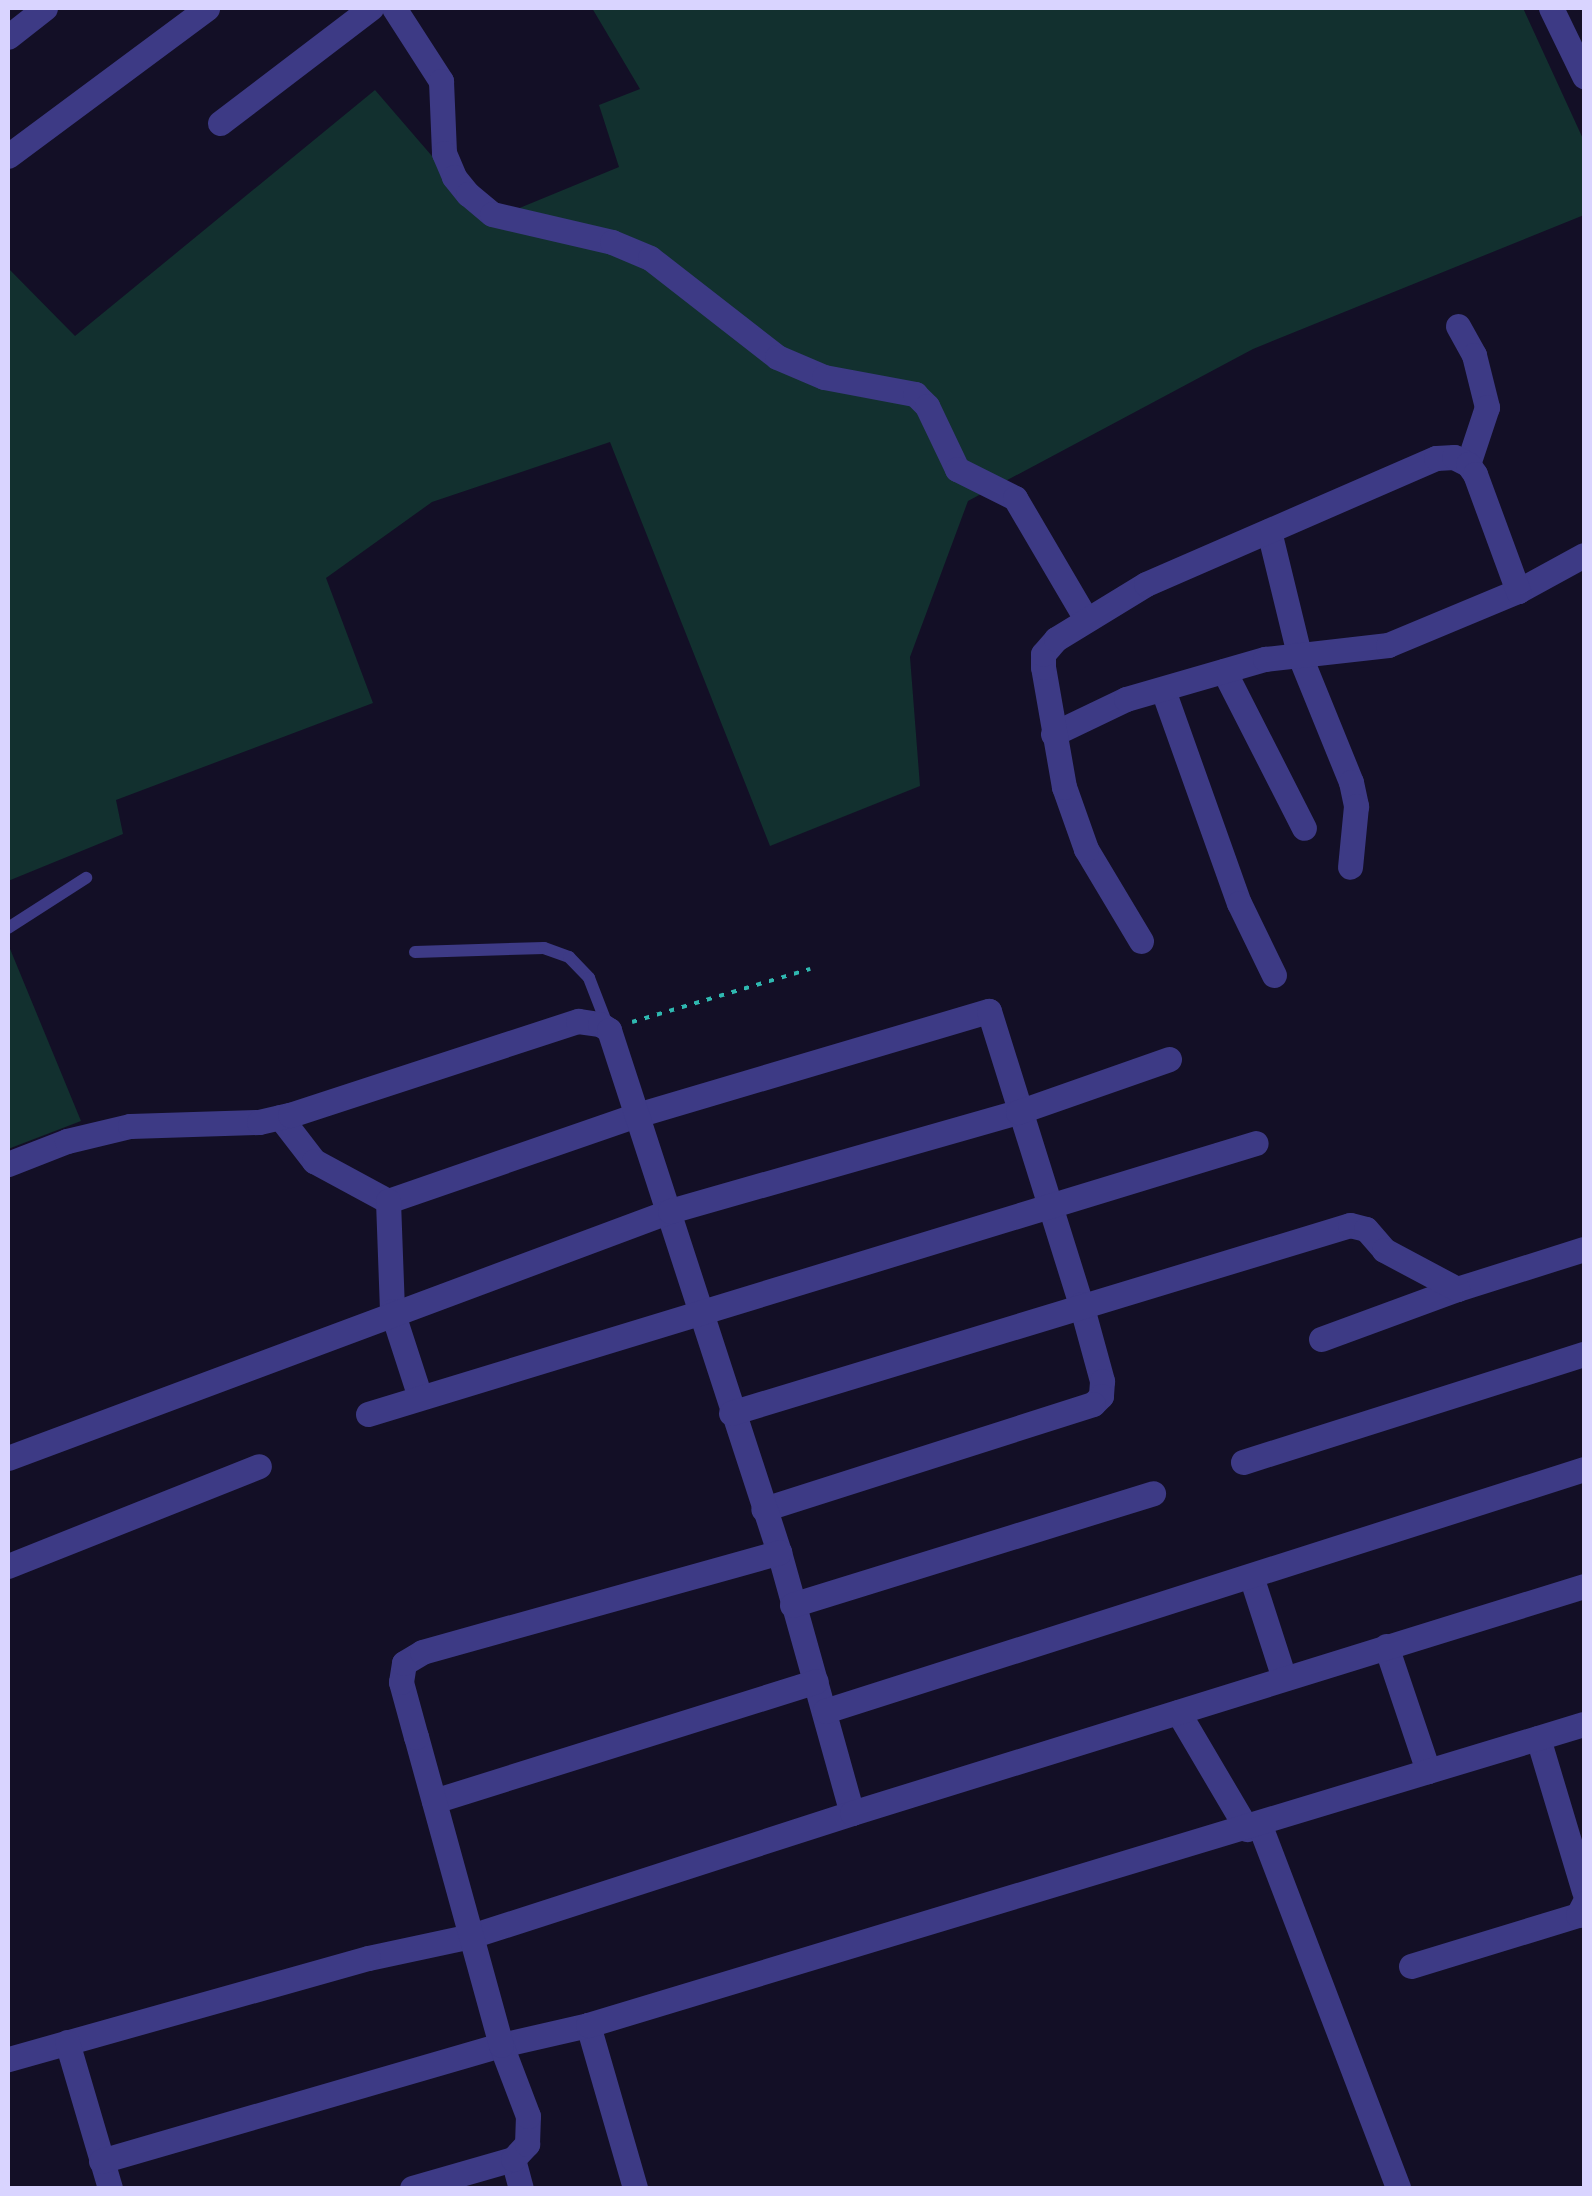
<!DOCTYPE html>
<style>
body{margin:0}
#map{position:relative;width:1592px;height:2196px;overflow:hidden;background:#130f26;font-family:Overpass,sans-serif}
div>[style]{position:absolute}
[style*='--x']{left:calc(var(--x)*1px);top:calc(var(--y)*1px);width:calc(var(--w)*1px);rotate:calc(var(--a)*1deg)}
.green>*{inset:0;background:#12302f}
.path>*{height:4px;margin-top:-2px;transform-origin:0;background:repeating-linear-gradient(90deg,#2fb8b0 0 5px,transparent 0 13px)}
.service>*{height:12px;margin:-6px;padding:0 6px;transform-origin:6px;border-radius:6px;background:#3d3a85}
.minor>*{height:25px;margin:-12.5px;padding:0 12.5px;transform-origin:12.5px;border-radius:12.5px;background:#3d3a85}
span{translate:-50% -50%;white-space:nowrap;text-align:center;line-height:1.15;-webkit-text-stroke:8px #130f26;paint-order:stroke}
.frame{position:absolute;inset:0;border:10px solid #d9d4ff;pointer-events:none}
</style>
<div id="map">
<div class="green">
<i style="clip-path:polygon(592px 8px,1523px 8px,1584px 141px,1584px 215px,1253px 349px,968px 501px,910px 657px,920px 786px,770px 846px,610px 442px,432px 502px,326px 578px,373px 703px,116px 800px,123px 834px,8px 881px,8px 268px,75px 336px,375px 90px,488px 221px,619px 167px,599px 105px,640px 89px)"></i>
<i style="clip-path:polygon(8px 944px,81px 1121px,8px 1149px)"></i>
</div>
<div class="path">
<i style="--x:632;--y:1022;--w:186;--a:-16.6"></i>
</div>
<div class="service">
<i style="--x:8;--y:928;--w:93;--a:-32.7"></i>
<i style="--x:415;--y:952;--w:129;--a:-1.8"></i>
<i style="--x:544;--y:948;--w:27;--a:20"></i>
<i style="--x:569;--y:957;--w:29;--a:46"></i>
<i style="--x:589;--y:978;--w:53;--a:68.8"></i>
</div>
<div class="minor">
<i style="--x:394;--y:8;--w:87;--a:57.2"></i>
<i style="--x:441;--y:81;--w:72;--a:87.6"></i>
<i style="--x:444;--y:153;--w:26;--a:67"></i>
<i style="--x:454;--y:177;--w:22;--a:51"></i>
<i style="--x:468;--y:194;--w:31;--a:40"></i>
<i style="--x:492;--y:214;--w:123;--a:13.1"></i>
<i style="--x:612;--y:242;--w:41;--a:22.8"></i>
<i style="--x:650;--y:258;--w:161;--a:37.9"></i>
<i style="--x:777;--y:357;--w:51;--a:23.1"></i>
<i style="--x:824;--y:377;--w:93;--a:10.6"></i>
<i style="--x:915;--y:394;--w:17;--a:45"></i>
<i style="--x:927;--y:406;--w:70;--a:64.5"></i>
<i style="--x:957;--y:469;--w:65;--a:26.6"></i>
<i style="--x:1015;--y:498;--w:140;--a:59.6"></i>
<i style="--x:1551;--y:8;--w:76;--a:64.1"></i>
<i style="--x:8;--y:37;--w:47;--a:-38.1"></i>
<i style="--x:220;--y:123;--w:190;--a:-37.3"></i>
<i style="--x:8;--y:156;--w:248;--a:-36.6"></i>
<i style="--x:1458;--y:326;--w:33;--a:61"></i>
<i style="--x:1474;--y:355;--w:54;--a:76"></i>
<i style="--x:1487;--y:407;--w:60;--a:108.4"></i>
<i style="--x:1269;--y:531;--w:127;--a:76.3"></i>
<i style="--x:1299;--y:654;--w:138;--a:67.9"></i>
<i style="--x:1351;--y:782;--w:25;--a:78"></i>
<i style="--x:1356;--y:806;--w:61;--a:95.6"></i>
<i style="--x:1224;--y:671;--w:176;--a:63"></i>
<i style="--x:1163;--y:690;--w:226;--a:70.4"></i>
<i style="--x:1239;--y:903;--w:80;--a:64.1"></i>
<i style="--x:1053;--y:734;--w:81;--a:-25.6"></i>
<i style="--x:1126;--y:699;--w:145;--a:-16.1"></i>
<i style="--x:1265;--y:659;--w:124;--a:-6.5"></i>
<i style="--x:1388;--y:645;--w:141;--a:-22.6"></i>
<i style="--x:1518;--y:591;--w:75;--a:-28.6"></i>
<i style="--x:1141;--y:941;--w:107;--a:-120.9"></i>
<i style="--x:1086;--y:849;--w:66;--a:-109.5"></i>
<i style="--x:1064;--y:787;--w:122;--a:-99.9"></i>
<i style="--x:1043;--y:667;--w:13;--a:-90"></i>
<i style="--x:1043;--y:654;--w:20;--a:-49"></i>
<i style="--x:1056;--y:639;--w:105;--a:-31.4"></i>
<i style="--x:1146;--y:584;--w:316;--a:-23.5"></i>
<i style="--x:1436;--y:458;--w:18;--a:-3"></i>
<i style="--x:1454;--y:457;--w:16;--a:27"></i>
<i style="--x:1468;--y:464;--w:12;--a:55"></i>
<i style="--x:1475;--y:474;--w:125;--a:69.8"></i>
<i style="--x:280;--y:1117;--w:56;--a:52.3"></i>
<i style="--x:314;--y:1161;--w:84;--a:28.4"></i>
<i style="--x:388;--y:1201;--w:263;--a:-19.1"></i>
<i style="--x:637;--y:1115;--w:367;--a:-16.5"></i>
<i style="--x:989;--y:1011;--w:307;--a:72.6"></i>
<i style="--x:1081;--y:1304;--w:80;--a:74.7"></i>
<i style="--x:1102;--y:1381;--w:15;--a:94"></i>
<i style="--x:1101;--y:1396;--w:11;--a:135"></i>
<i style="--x:1093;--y:1404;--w:346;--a:162.3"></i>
<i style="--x:8;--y:1164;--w:63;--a:-21.3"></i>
<i style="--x:67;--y:1141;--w:65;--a:-13.4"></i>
<i style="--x:130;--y:1126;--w:129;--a:-1.8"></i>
<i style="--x:259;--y:1122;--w:32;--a:-13"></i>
<i style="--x:290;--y:1115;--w:303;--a:-18.1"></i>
<i style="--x:578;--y:1021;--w:22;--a:8"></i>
<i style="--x:600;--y:1024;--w:11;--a:34"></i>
<i style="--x:609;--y:1030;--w:549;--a:71.96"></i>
<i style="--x:779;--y:1552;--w:271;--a:74.4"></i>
<i style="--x:852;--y:1813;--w:400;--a:162.1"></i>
<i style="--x:471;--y:1936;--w:105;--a:167.9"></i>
<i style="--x:368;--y:1958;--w:374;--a:164.3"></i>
<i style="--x:388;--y:1201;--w:110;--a:87.9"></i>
<i style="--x:392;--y:1311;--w:90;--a:72"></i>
<i style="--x:1321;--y:1339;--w:145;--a:-20.2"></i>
<i style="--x:1457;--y:1289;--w:133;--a:-17.5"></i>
<i style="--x:731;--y:1413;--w:647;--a:-16.89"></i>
<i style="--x:1350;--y:1225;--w:16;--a:14"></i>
<i style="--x:1366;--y:1229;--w:28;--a:49"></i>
<i style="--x:1384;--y:1250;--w:83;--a:28.1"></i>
<i style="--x:368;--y:1414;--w:928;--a:-16.97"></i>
<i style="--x:8;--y:1458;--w:707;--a:-20.46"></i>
<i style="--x:670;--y:1211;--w:362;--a:-15.9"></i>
<i style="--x:1018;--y:1112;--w:160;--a:-19.3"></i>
<i style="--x:1243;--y:1462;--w:358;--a:-17.6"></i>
<i style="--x:8;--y:1566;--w:270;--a:-21.7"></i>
<i style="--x:1251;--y:1576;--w:107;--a:72.1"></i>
<i style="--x:792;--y:1605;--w:378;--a:-17.2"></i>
<i style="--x:1386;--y:1646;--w:132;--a:71.4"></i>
<i style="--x:825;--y:1711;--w:797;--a:-17.68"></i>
<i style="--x:1178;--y:1712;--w:136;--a:59.5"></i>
<i style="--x:1538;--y:1738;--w:160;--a:73.3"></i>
<i style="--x:434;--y:1801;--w:400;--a:-17.4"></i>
<i style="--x:852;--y:1813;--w:766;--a:-17.23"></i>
<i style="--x:1260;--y:1826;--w:387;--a:69.1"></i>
<i style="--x:1411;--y:1966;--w:175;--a:-17"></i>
<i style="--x:1578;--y:1915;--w:13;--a:-63"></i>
<i style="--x:588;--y:2025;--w:170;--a:73.9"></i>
<i style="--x:67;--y:2042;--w:152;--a:73.6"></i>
<i style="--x:513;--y:2159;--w:30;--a:75"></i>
<i style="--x:101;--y:2161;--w:416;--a:-16.2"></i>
<i style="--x:501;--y:2045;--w:89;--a:-12.9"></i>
<i style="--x:588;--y:2025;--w:1040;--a:-16.82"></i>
<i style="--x:412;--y:2188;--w:105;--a:-16"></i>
<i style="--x:513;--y:2159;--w:21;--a:-47"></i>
<i style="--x:527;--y:2144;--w:28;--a:-88"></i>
<i style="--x:528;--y:2116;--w:76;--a:-110.8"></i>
<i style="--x:501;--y:2045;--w:320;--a:-105.4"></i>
<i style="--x:416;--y:1737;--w:57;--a:-105.3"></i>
<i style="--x:401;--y:1682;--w:19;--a:-81"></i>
<i style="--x:404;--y:1663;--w:21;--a:-31"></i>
<i style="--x:422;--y:1652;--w:371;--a:-15.6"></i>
</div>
<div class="frame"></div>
</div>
